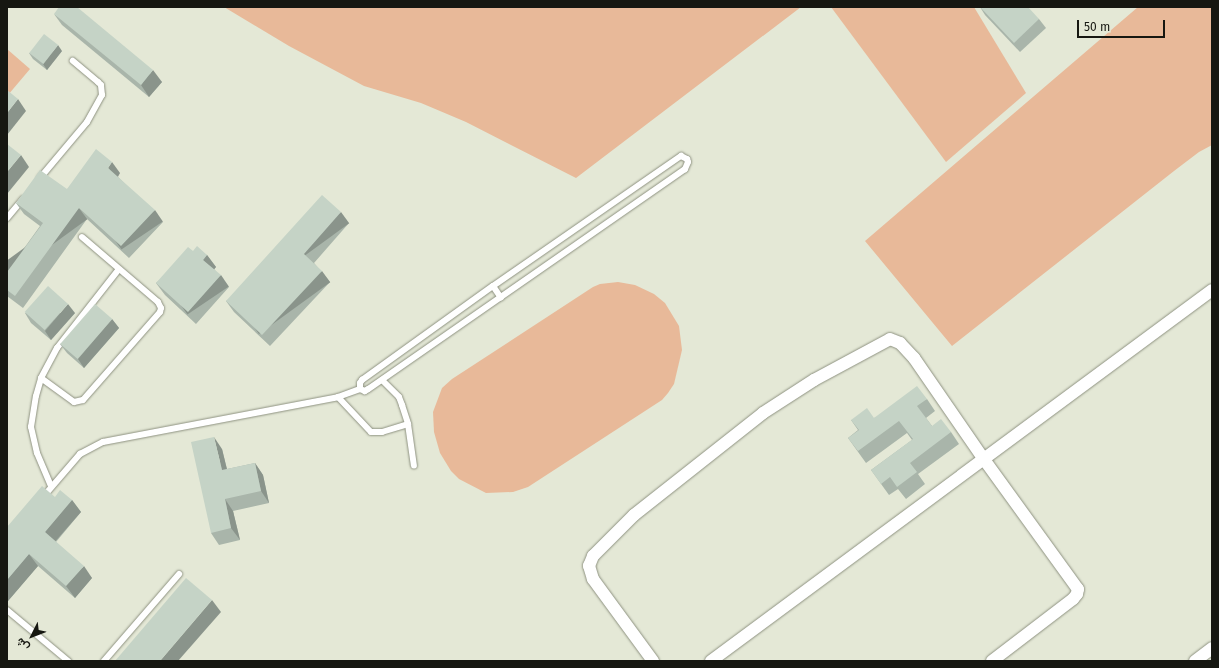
<!DOCTYPE html>
<meta charset="utf-8">
<style>
body{margin:0}
#map{position:relative;width:1219px;height:668px;overflow:hidden;background:#e4e8d6;font-family:"Fira Sans",Vazirmatn,sans-serif}
div>[style]{position:absolute}
[style*='--x']{left:calc(var(--x)*1px);top:calc(var(--y)*1px);width:calc(var(--w)*1px);rotate:calc(var(--a)*1deg)}
.green>*{inset:0;background:#e8b999}
.roads{filter:drop-shadow(0 0 1px #8e9281) drop-shadow(0 0 1px #8e9281)}
.lane>*{height:6px;margin:-3px;padding:0 3px;transform-origin:3px;border-radius:3px;background:#fff}
.street>*{height:12px;margin:-6px;padding:0 6px;transform-origin:6px;border-radius:6px;background:#fff}
.wall>*{inset:0;background:#a9b5aa}
.shaded-wall>*{inset:0;background:#8a948b;transform-origin:0 0}
.building>*{inset:0;background:#c5d3c6;transform-origin:0 0}
span{translate:-50% -50%;white-space:nowrap;text-align:center;line-height:1.15;-webkit-text-stroke:3.5px #e4e8d6;paint-order:stroke}
.frame{position:absolute;inset:0;border:8px solid #161711;pointer-events:none}
.north{position:absolute;left:12px;top:616px;width:40px;height:40px;-webkit-text-stroke:3px #e4e8d6;paint-order:stroke;rotate:228deg;font-size:11px;font-weight:700;line-height:16px;text-align:center;color:#161711}
.north::after{content:'';display:block;margin:auto;width:14px;height:18px;background:#161711;clip-path:polygon(50% 0,100% 100%,50% 72%,0 100%)}
.scale{position:absolute;left:1077px;top:20px;width:88px;height:18px;box-sizing:border-box;border:2px solid #161711;border-top:0;padding-left:5px;font-size:12px;line-height:14px;white-space:nowrap;color:#161711;-webkit-text-stroke:3px #e4e8d6;paint-order:stroke}
</style>
<div id="map">
<div class="green">
<i style="clip-path:polygon(224px 7px,801px 7px,576px 178px,466px 122px,421px 103px,364px 86px,289px 46px)"></i>
<i style="clip-path:polygon(831px 7px,974px 7px,1026px 93px,946px 162px)"></i>
<i style="clip-path:polygon(1138px 7px,1212px 7px,1212px 145px,1199px 152px,1174px 171px,952px 346px,865px 241px)"></i>
<i style="clip-path:polygon(7px 49px,30px 69px,8px 95px,7px 95px)"></i>
<i style="clip-path:polygon(618px 282px,635px 285px,654px 294px,665px 303px,679px 326px,682px 350px,674px 384px,668px 393px,662px 400px,528px 487px,513px 492px,486px 493px,459px 479px,451px 471px,440px 453px,434px 432px,433px 412px,442px 388px,452px 379px,593px 287px,600px 284px)"></i>
</div>
<div class="roads">
<div class="lane">
<i style="--x:681;--y:156;--w:7;--a:27"></i>
<i style="--x:687;--y:159;--w:3;--a:72"></i>
<i style="--x:688;--y:162;--w:8;--a:113"></i>
<i style="--x:685;--y:169;--w:386;--a:145.2"></i>
<i style="--x:368;--y:389;--w:4;--a:146"></i>
<i style="--x:365;--y:391;--w:5;--a:-158"></i>
<i style="--x:360;--y:389;--w:6;--a:-90"></i>
<i style="--x:360;--y:383;--w:4;--a:-56"></i>
<i style="--x:362;--y:380;--w:161;--a:-35.7"></i>
<i style="--x:493;--y:286;--w:229;--a:-34.7"></i>
<i style="--x:40;--y:178;--w:73;--a:-50"></i>
<i style="--x:87;--y:122;--w:31;--a:-61"></i>
<i style="--x:102;--y:95;--w:10;--a:-96"></i>
<i style="--x:101;--y:85;--w:4;--a:-135"></i>
<i style="--x:98;--y:82;--w:33;--a:-140"></i>
<i style="--x:7;--y:218;--w:25;--a:-50"></i>
<i style="--x:493;--y:286;--w:14;--a:56"></i>
<i style="--x:41;--y:378;--w:41;--a:36"></i>
<i style="--x:74;--y:402;--w:9;--a:-13"></i>
<i style="--x:83;--y:400;--w:117;--a:-48.8"></i>
<i style="--x:160;--y:312;--w:4;--a:-76"></i>
<i style="--x:161;--y:308;--w:7;--a:-117"></i>
<i style="--x:158;--y:302;--w:100;--a:-139.5"></i>
<i style="--x:382;--y:380;--w:24;--a:45"></i>
<i style="--x:399;--y:397;--w:9;--a:69"></i>
<i style="--x:402;--y:405;--w:20;--a:72"></i>
<i style="--x:408;--y:424;--w:42;--a:81.9"></i>
<i style="--x:338;--y:397;--w:48;--a:46.7"></i>
<i style="--x:371;--y:432;--w:11;--a:0"></i>
<i style="--x:382;--y:432;--w:27;--a:-17"></i>
<i style="--x:51;--y:486;--w:36;--a:-113"></i>
<i style="--x:37;--y:453;--w:27;--a:-103"></i>
<i style="--x:31;--y:427;--w:31;--a:-81"></i>
<i style="--x:36;--y:396;--w:19;--a:-74"></i>
<i style="--x:41;--y:378;--w:34;--a:-62"></i>
<i style="--x:57;--y:348;--w:100;--a:-51.9"></i>
<i style="--x:43;--y:497;--w:57;--a:-49.3"></i>
<i style="--x:80;--y:454;--w:26;--a:-28"></i>
<i style="--x:103;--y:442;--w:239;--a:-10.8"></i>
<i style="--x:338;--y:397;--w:23;--a:-20"></i>
<i style="--x:7;--y:610;--w:80;--a:39.9"></i>
<i style="--x:104;--y:661;--w:115;--a:-49.2"></i>
</div>
<div class="street">
<i style="--x:653;--y:661;--w:102;--a:-126.2"></i>
<i style="--x:593;--y:579;--w:14;--a:-107"></i>
<i style="--x:589;--y:566;--w:11;--a:-68"></i>
<i style="--x:593;--y:556;--w:58;--a:-45"></i>
<i style="--x:634;--y:515;--w:164;--a:-38.3"></i>
<i style="--x:763;--y:413;--w:61;--a:-32.9"></i>
<i style="--x:814;--y:380;--w:86;--a:-28.3"></i>
<i style="--x:890;--y:339;--w:11;--a:22"></i>
<i style="--x:900;--y:343;--w:21;--a:47"></i>
<i style="--x:914;--y:358;--w:121;--a:55.4"></i>
<i style="--x:983;--y:458;--w:162;--a:54.1"></i>
<i style="--x:1078;--y:589;--w:5;--a:101"></i>
<i style="--x:1077;--y:594;--w:6;--a:129"></i>
<i style="--x:1073;--y:599;--w:102;--a:142.6"></i>
<i style="--x:711;--y:661;--w:623;--a:-36.52"></i>
<i style="--x:1195;--y:661;--w:21;--a:-37"></i>
</div>
</div>
<div class="wall">
<i style="clip-path:polygon(980px 7px,1039px 19px,1046px 28px,1020px 52px,985px 15px)"></i>
<i style="clip-path:polygon(54px 14px,162px 82px,149px 97px,62px 25px)"></i>
<i style="clip-path:polygon(62px 51px,47px 70px,33px 59px,29px 53px)"></i>
<i style="clip-path:polygon(120px 173px,118px 177px,163px 222px,129px 258px,87px 219px,23px 308px,7px 296px,7px 272px,40px 226px,24px 214px,16px 203px,67px 189px)"></i>
<i style="clip-path:polygon(349px 223px,314px 263px,330px 282px,270px 346px,234px 312px,226px 301px)"></i>
<i style="clip-path:polygon(193px 251px,207px 255px,216px 267px,214px 269px,229px 287px,196px 324px,165px 295px,156px 283px)"></i>
<i style="clip-path:polygon(25px 313px,75px 313px,51px 340px,31px 323px)"></i>
<i style="clip-path:polygon(112px 319px,119px 328px,84px 368px,67px 353px,60px 344px)"></i>
<i style="clip-path:polygon(927px 399px,935px 411px,926px 418px,932px 426px,951px 432px,959px 444px,918px 474px,925px 484px,906px 499px,898px 489px,889px 495px,871px 470px,912px 440px,907px 433px,866px 463px,848px 438px,858px 430px,851px 420px,874px 418px)"></i>
<i style="clip-path:polygon(222px 449px,227px 469px,255px 463px,263px 475px,269px 503px,233px 511px,240px 540px,219px 545px,211px 533px)"></i>
<i style="clip-path:polygon(55px 497px,72px 500px,81px 512px,56px 542px,92px 578px,75px 598px,38px 566px,8px 601px,7px 600px,7px 527px)"></i>
</div>
<div class="shaded-wall">
<i style="clip-path:polygon(58px 45px,62px 51px,47px 70px,43px 64px)"></i>
<i style="clip-path:polygon(153px 70px,162px 82px,149px 97px,141px 85px)"></i>
<i style="clip-path:polygon(18px 99px,26px 111px,7px 135px,7px 113px)"></i>
<i style="clip-path:polygon(21px 155px,29px 167px,7px 194px,7px 172px)"></i>
<i style="clip-path:polygon(112px 162px,120px 173px,116px 179px,108px 168px)"></i>
<i style="left:79px;top:208px;width:14px;height:109px;rotate:54deg"></i>
<i style="left:155px;top:210px;width:14px;height:50px;rotate:56deg"></i>
<i style="left:341px;top:212px;width:14px;height:56px;rotate:54deg"></i>
<i style="clip-path:polygon(207px 255px,216px 267px,212px 272px,203px 260px)"></i>
<i style="left:322px;top:271px;width:14px;height:88px;rotate:54deg"></i>
<i style="left:221px;top:275px;width:14px;height:50px;rotate:56deg"></i>
<i style="clip-path:polygon(68px 304px,75px 313px,51px 340px,45px 331px)"></i>
<i style="clip-path:polygon(112px 319px,119px 328px,84px 368px,78px 359px)"></i>
<i style="clip-path:polygon(214px 437px,222px 449px,230px 482px,222px 470px)"></i>
<i style="clip-path:polygon(255px 463px,263px 475px,269px 503px,261px 491px)"></i>
<i style="clip-path:polygon(225px 499px,233px 511px,240px 540px,231px 528px)"></i>
<i style="clip-path:polygon(72px 500px,81px 512px,53px 544px,45px 532px)"></i>
<i style="clip-path:polygon(29px 554px,38px 566px,8px 601px,7px 600px,7px 580px)"></i>
<i style="clip-path:polygon(84px 566px,92px 578px,75px 598px,66px 586px)"></i>
<i style="clip-path:polygon(212px 600px,221px 612px,178px 661px,160px 661px)"></i>
</div>
<div class="building">
<i style="clip-path:polygon(59px 7px,77px 7px,153px 70px,141px 85px,54px 14px)"></i>
<i style="clip-path:polygon(980px 7px,1028px 7px,1039px 19px,1014px 43px)"></i>
<i style="left:44px;top:34px;width:18px;height:24px;rotate:38deg"></i>
<i style="clip-path:polygon(7px 90px,18px 99px,7px 113px)"></i>
<i style="clip-path:polygon(7px 144px,21px 155px,7px 172px)"></i>
<i style="clip-path:polygon(96px 149px,112px 162px,108px 168px,155px 210px,121px 246px,79px 208px,15px 296px,7px 290px,7px 272px,43px 223px,16px 203px,40px 170px,67px 189px)"></i>
<i style="clip-path:polygon(322px 195px,341px 212px,304px 254px,322px 271px,262px 335px,226px 301px)"></i>
<i style="clip-path:polygon(197px 246px,207px 255px,203px 260px,221px 275px,188px 312px,156px 283px,188px 247px,193px 251px)"></i>
<i style="left:48px;top:286px;width:27px;height:35px;rotate:42deg"></i>
<i style="left:95px;top:304px;width:23px;height:53px;rotate:41deg"></i>
<i style="clip-path:polygon(917px 386px,927px 399px,917px 406px,932px 426px,941px 419px,951px 432px,910px 463px,917px 472px,897px 487px,890px 477px,881px 484px,871px 470px,913px 439px,899px 421px,858px 451px,848px 438px,859px 430px,851px 420px,867px 408px,874px 418px)"></i>
<i style="clip-path:polygon(214px 437px,222px 470px,255px 463px,261px 491px,225px 499px,231px 528px,211px 533px,191px 442px)"></i>
<i style="clip-path:polygon(42px 486px,55px 497px,60px 490px,72px 500px,45px 532px,84px 566px,66px 586px,29px 554px,7px 580px,7px 527px)"></i>
<i style="clip-path:polygon(186px 578px,212px 600px,160px 661px,115px 661px)"></i>
</div>
<div class="frame"></div>
<div class="north">ش</div>
<div class="scale">50 m</div>
</div>
